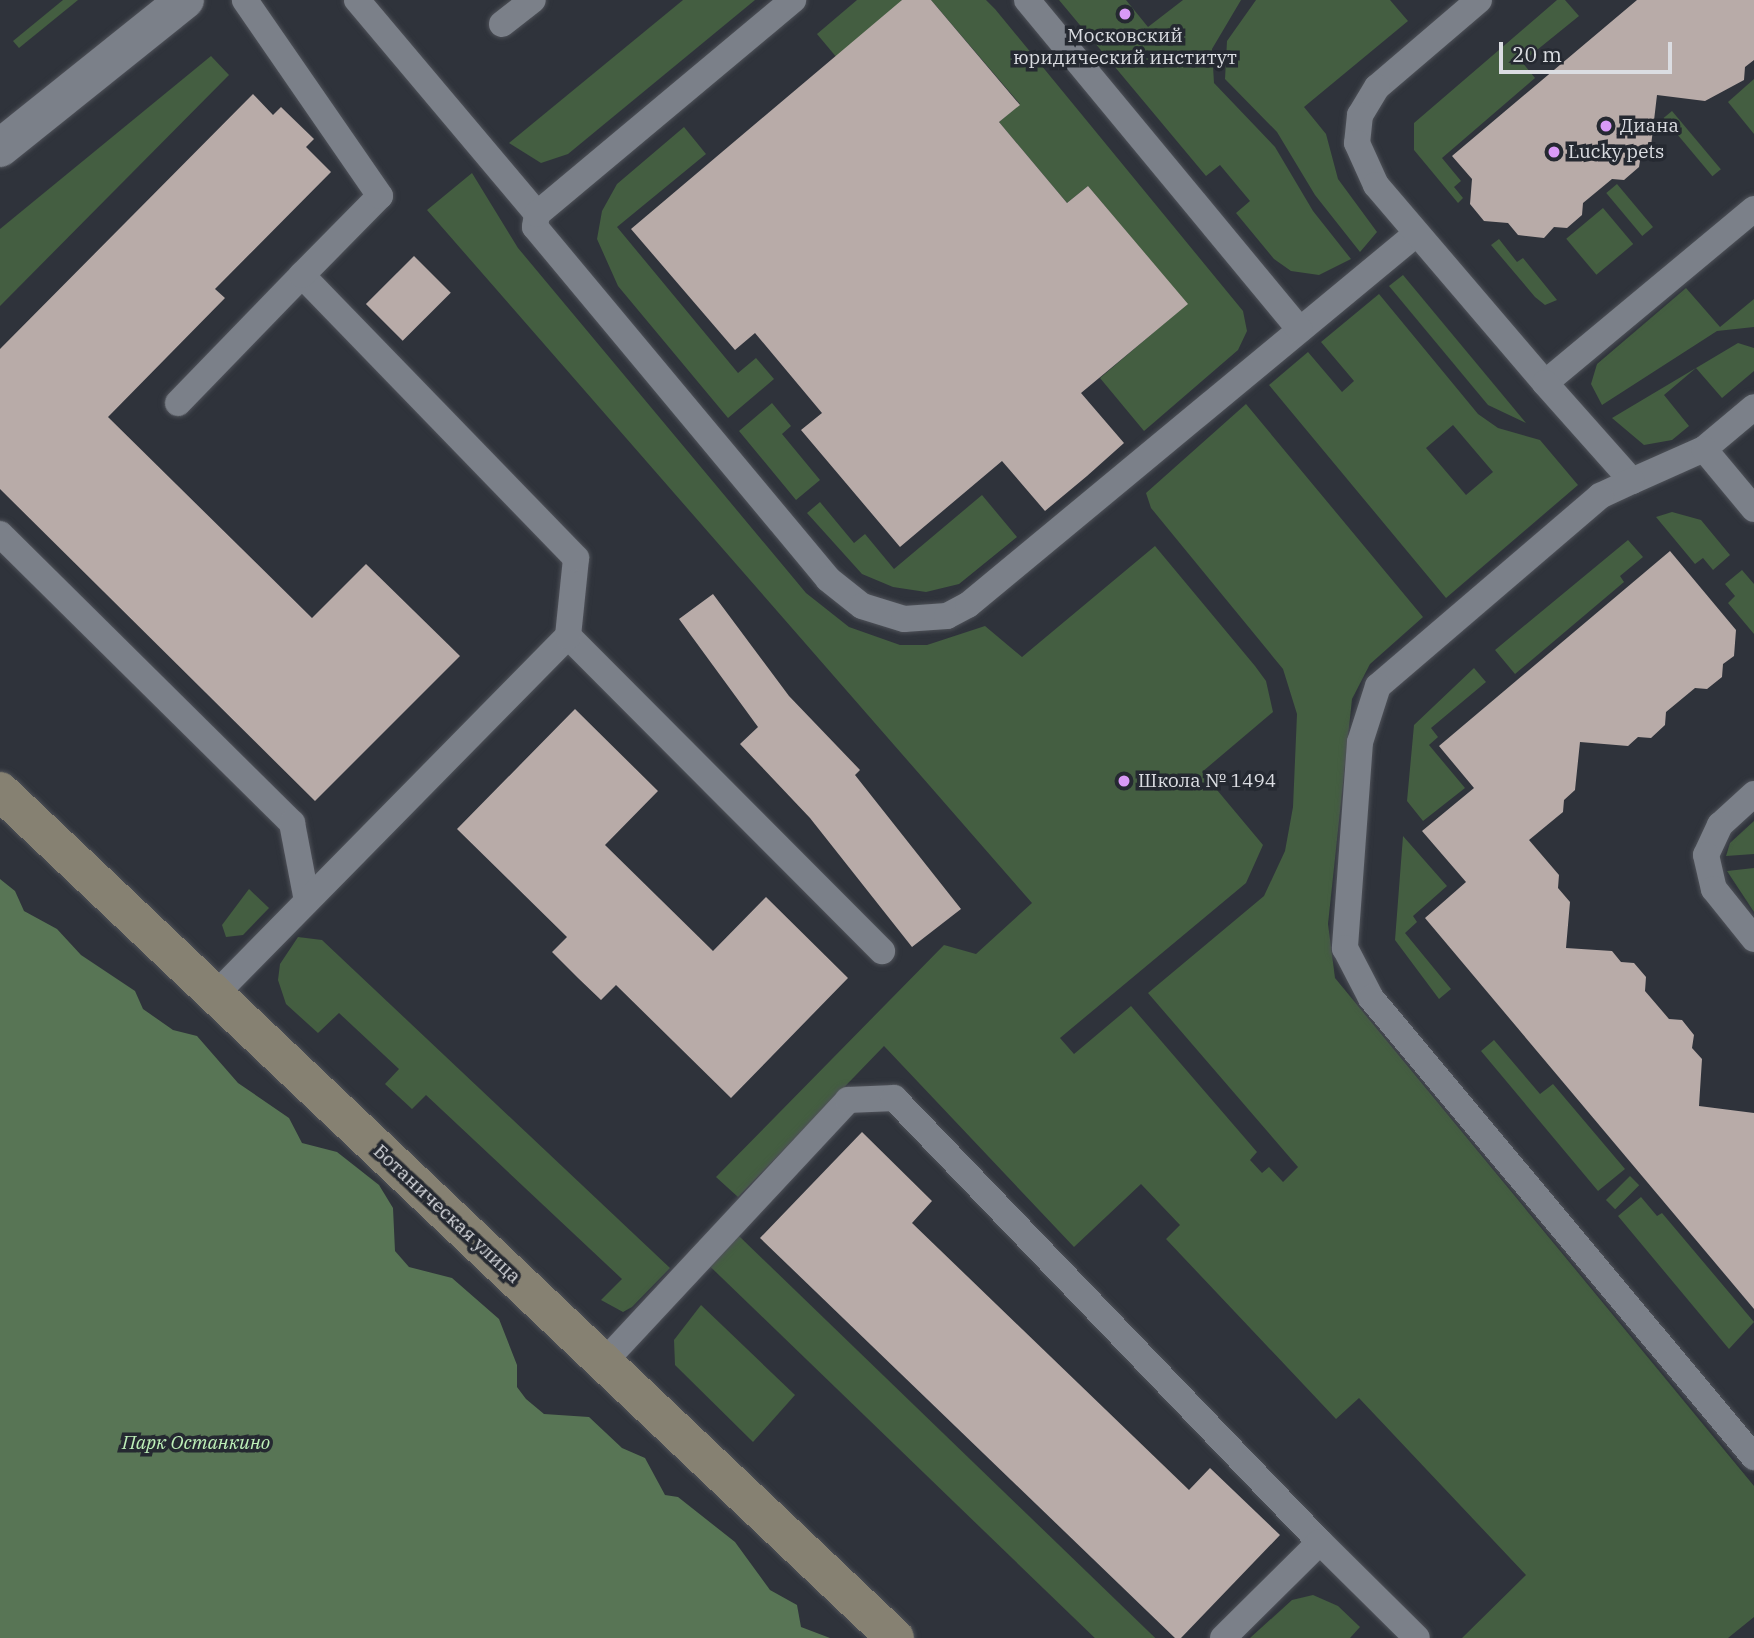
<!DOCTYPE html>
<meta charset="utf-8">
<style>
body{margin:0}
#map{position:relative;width:1754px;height:1638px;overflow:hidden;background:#2f333b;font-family:"IBM Plex Serif",serif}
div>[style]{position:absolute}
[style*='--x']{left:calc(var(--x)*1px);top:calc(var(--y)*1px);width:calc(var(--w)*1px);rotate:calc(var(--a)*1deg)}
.green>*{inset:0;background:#445e41;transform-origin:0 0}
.forest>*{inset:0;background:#587555}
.building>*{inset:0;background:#b8aba8;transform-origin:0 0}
.roads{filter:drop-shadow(0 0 2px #4e5158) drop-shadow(0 0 2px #4e5158)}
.service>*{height:26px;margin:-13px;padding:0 13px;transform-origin:13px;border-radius:13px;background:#7b8089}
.minor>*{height:38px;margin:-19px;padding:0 19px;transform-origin:19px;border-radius:19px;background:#7b8089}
.secondary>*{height:38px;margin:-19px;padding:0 19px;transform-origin:19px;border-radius:19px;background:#868172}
.dots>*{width:19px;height:19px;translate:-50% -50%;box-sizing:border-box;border:4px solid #252931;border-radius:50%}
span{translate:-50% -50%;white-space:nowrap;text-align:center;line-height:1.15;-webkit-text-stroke:7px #252931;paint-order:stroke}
.poi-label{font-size:19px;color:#dbdde2}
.left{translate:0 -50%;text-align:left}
.street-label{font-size:19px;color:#dbdde2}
.park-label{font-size:19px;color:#bef0b9;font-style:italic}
.scale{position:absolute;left:1499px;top:42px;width:173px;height:32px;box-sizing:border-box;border:4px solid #dbdde2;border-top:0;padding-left:9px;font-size:21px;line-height:24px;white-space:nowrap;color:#dbdde2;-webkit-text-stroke:5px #252931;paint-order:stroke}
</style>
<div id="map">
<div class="green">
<i style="clip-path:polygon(63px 0,78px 0,19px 48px,13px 41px)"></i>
<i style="clip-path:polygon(683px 0,755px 0,568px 154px,541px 163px,509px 143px)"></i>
<i style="clip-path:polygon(857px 0,902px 0,853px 77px,817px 34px)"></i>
<i style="clip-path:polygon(931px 0,986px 0,995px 9px,1243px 311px,1247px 331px,1238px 350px,1144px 431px,1100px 378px,1187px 304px,1088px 186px,1067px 203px,999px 122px,1020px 104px)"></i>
<i style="clip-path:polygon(1059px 0,1126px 0,1148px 27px,1183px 0,1241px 0,1212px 49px,1214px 83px,1275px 147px,1313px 211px,1351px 259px,1319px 275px,1291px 271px,1274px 259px,1236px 213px,1250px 201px,1220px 165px,1206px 176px)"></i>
<i style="clip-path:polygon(1256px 0,1390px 0,1408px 21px,1304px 107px,1326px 134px,1338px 179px,1377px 232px,1360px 252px,1315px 195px,1277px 132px,1225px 79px,1227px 41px)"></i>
<i style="clip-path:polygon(1557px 0,1565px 0,1579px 16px,1522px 62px,1535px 78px,1442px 158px,1461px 181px,1454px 187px,1463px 198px,1458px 203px,1414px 150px,1414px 123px)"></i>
<i style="clip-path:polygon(211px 56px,229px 75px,0 306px,0 229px)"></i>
<i style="clip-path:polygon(1754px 79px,1754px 134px,1728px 102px)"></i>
<i style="left:1672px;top:111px;width:76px;height:11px;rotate:50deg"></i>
<i style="clip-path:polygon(684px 127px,706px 154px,617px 227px,738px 373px,756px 358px,774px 379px,728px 418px,618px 286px,597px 239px,602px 211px,617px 184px)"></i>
<i style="clip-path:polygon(472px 173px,518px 248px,806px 593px,849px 627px,900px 645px,927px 645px,985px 626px,1022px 657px,1155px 546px,1255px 666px,1266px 681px,1273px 712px,1202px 772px,1263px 845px,1246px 883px,1060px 1038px,1074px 1054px,1131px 1006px,1257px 1152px,1250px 1160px,1262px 1173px,1269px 1167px,1283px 1182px,1298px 1167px,1148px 993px,1264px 896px,1285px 851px,1293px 807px,1297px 714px,1283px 669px,1151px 508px,1146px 493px,1246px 404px,1423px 617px,1370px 664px,1352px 699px,1328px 924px,1335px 978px,1754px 1486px,1754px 1617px,1728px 1638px,1462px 1638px,1526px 1575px,1359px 1398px,1336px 1419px,1166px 1239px,1180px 1225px,1141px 1184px,1074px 1247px,884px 1046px,738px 1197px,716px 1177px,944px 945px,976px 954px,1032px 903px,427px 210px)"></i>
<i style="left:1617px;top:184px;width:56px;height:14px;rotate:50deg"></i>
<i style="left:1603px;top:208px;width:47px;height:48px;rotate:50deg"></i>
<i style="clip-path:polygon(1499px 239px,1517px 262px,1523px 258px,1557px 300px,1545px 305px,1535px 297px,1491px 245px)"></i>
<i style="clip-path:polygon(1403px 275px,1526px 423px,1488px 405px,1389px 286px)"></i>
<i style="clip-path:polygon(1686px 288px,1720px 327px,1754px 299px,1754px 327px,1717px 331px,1602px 405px,1591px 384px,1597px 364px)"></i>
<i style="clip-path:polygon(evenodd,1379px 294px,1478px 414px,1498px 428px,1540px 440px,1578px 485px,1446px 598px,1269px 385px,1308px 352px,1342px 392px,1354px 381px,1321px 342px,1379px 294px,1453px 425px,1493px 472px,1466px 495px,1426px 448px,1453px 425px)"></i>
<i style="clip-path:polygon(1738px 343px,1754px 348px,1754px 371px,1722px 398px,1696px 368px,1664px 395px,1689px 426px,1672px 440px,1644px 445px,1612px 418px)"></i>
<i style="clip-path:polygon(772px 403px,791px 426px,782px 434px,820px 480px,796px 500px,739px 431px)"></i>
<i style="clip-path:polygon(982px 495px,1017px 537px,959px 584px,926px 592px,893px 587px,862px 574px,807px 513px,820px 502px,854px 543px,865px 534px,894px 569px)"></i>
<i style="clip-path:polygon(1672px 512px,1701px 520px,1730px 555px,1713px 570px,1703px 558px,1695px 564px,1656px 517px)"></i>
<i style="clip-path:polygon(1628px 540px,1643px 557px,1620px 576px,1624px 582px,1515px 674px,1495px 650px)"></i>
<i style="clip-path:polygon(1742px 570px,1754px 584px,1754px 634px,1728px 603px,1735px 596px,1725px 584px)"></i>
<i style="clip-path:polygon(1474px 668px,1486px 682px,1431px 728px,1438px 737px,1429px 745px,1465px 788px,1423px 821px,1407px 801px,1414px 725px)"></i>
<i style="clip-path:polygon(1754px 821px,1754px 854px,1726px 856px,1730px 843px)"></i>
<i style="clip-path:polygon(1403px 836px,1447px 886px,1413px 916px,1417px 922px,1405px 933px,1451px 989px,1439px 999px,1395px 940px)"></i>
<i style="clip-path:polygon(1754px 868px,1754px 912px,1727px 871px)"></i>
<i style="clip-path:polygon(249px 889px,269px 908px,243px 935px,226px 937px,222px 925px)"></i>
<i style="clip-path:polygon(298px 937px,322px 940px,670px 1268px,632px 1307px,623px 1312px,601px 1300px,622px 1279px,426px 1095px,412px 1109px,385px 1084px,399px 1069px,339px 1013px,318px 1033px,286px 1004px,278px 980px,280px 964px)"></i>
<i style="clip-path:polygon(1494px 1040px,1540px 1094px,1553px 1084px,1625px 1169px,1598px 1191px,1481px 1051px)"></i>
<i style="left:1630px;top:1176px;width:13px;height:34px;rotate:45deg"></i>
<i style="clip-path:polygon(1641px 1197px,1657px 1216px,1662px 1213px,1754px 1322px,1729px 1349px,1618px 1216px)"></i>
<i style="left:739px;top:1236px;width:579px;height:42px;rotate:44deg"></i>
<i style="clip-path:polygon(701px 1305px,795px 1395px,753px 1442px,675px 1365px,674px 1340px)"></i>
<i style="clip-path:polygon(1313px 1595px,1338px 1606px,1360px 1627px,1350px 1638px,1250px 1638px,1292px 1600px)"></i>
</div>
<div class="forest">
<i style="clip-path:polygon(0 879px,15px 891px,24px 911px,57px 929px,81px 955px,135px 991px,143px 1009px,173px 1030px,197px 1036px,238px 1083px,289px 1118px,302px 1143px,337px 1152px,379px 1185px,393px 1208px,395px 1251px,409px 1267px,452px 1278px,499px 1319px,517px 1365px,517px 1387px,526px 1399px,544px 1414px,589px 1417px,622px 1448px,645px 1458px,665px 1495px,678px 1497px,735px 1542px,770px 1590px,797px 1605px,801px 1627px,830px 1638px,0 1638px)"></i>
</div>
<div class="building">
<i style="clip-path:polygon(902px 0,931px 0,1020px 105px,999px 122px,1067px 203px,1088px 186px,1188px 304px,1081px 393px,1124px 443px,1087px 476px,1045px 511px,1002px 461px,900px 547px,801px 430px,822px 413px,755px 333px,735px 350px,631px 229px)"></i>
<i style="clip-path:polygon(1637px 0,1754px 0,1754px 60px,1745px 67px,1744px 80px,1705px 101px,1657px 95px,1651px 146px,1641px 155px,1639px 167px,1624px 180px,1612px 179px,1583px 203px,1582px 215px,1567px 228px,1554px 227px,1544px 238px,1518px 235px,1508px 223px,1484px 221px,1470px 204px,1472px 179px,1452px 156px)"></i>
<i style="clip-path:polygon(253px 94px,273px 115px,281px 107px,314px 139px,306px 147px,331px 172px,215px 289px,225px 298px,108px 417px,312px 618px,366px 564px,460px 656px,315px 801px,0 489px,0 349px)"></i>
<i style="left:414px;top:256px;width:52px;height:68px;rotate:45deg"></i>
<i style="clip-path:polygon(1670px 551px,1736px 630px,1734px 656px,1723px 664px,1722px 677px,1707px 689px,1695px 688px,1666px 712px,1665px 725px,1651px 738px,1638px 737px,1628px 746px,1580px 742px,1575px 790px,1564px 800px,1563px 812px,1529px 840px,1559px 875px,1558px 888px,1570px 902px,1566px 948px,1612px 951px,1621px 962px,1634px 963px,1646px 977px,1645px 991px,1669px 1019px,1682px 1020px,1694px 1035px,1692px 1048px,1702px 1059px,1699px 1106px,1754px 1113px,1754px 1309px,1425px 918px,1466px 882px,1422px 831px,1474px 788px,1439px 746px)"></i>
<i style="clip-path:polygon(713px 594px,789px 696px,860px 770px,855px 775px,961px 909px,912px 947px,810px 818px,740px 744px,758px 727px,679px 619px)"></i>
<i style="clip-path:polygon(575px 709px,658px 791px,605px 845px,713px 951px,766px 897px,848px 978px,731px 1098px,616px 985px,601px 1000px,578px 978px,552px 952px,567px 937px,457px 829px)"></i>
<i style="clip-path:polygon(862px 1132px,932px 1201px,912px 1223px,1189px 1490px,1210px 1468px,1280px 1535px,1181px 1638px,1175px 1638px,760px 1238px)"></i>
</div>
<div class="roads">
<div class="service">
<i style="--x:357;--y:0;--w:280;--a:49.9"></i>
<i style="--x:537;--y:214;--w:13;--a:99"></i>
<i style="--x:535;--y:227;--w:458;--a:50.2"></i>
<i style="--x:828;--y:579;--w:43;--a:38.5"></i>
<i style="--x:862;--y:606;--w:44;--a:17.2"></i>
<i style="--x:904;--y:619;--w:43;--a:-4"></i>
<i style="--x:947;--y:616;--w:24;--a:-28"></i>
<i style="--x:968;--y:605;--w:582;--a:-39.63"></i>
<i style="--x:1027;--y:0;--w:428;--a:50.4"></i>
<i style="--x:1479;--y:0;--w:134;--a:139.5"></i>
<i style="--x:1377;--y:87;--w:33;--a:121"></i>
<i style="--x:1360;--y:115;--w:28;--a:96"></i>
<i style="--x:1357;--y:143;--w:46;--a:65.7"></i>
<i style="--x:1376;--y:185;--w:260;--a:49.5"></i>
<i style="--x:502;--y:24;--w:39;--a:-38"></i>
<i style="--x:1754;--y:209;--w:272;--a:140.2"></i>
<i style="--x:1545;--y:383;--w:131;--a:48.4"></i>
<i style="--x:1632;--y:481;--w:79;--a:-24"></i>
<i style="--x:1704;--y:449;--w:65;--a:-40"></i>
<i style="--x:537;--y:214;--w:334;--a:-39.9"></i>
<i style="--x:178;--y:403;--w:178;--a:-45.9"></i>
<i style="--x:1704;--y:449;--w:78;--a:50.2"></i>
<i style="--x:1632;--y:481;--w:35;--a:155"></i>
<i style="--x:1600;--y:496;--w:292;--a:139.4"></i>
<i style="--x:1378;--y:686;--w:59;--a:107.8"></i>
<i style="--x:1360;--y:742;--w:207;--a:94.2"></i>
<i style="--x:1345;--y:948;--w:56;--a:62.5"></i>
<i style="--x:1371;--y:998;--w:598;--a:50.16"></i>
<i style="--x:0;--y:534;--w:411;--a:44.7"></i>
<i style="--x:292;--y:823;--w:79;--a:79.1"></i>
<i style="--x:568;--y:636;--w:445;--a:45.1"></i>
<i style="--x:1754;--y:794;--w:46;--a:137.6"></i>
<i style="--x:1720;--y:825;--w:33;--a:115"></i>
<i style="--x:1706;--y:855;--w:35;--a:77"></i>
<i style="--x:1714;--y:889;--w:64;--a:51.3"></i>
<i style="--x:215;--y:995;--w:503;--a:-45.48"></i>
<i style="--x:568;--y:636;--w:78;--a:-84.1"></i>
<i style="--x:576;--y:558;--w:394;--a:-134.1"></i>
<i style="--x:302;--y:275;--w:111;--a:-45.4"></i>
<i style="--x:380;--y:196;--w:238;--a:-124.6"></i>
<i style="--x:604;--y:1362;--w:358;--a:-47"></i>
<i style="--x:848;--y:1100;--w:46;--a:-2.5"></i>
<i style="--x:894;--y:1098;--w:615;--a:46.19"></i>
<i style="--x:1223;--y:1638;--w:136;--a:-44.7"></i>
<i style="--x:1320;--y:1542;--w:136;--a:44.7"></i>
</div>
<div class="minor">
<i style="--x:0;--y:148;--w:237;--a:-38.7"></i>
</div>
<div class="secondary">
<i style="--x:0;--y:791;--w:1232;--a:43.42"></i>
</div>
</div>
<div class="dots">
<i style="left:1125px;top:14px;background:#d99af7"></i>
<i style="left:1606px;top:126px;background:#d99af7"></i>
<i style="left:1554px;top:152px;background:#d99af7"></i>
<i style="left:1124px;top:781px;background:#d99af7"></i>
</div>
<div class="poi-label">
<span style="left:1125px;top:47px">Московский<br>юридический институт</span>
<span class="left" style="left:1620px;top:126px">Диана</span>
<span class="left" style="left:1568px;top:152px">Lucky pets</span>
<span class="left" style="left:1138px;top:781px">Школа № 1494</span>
</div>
<div class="street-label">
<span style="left:447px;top:1214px;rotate:43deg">Ботаническая улица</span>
</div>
<div class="park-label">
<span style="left:196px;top:1443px">Парк Останкино</span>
</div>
<div class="scale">20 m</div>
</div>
